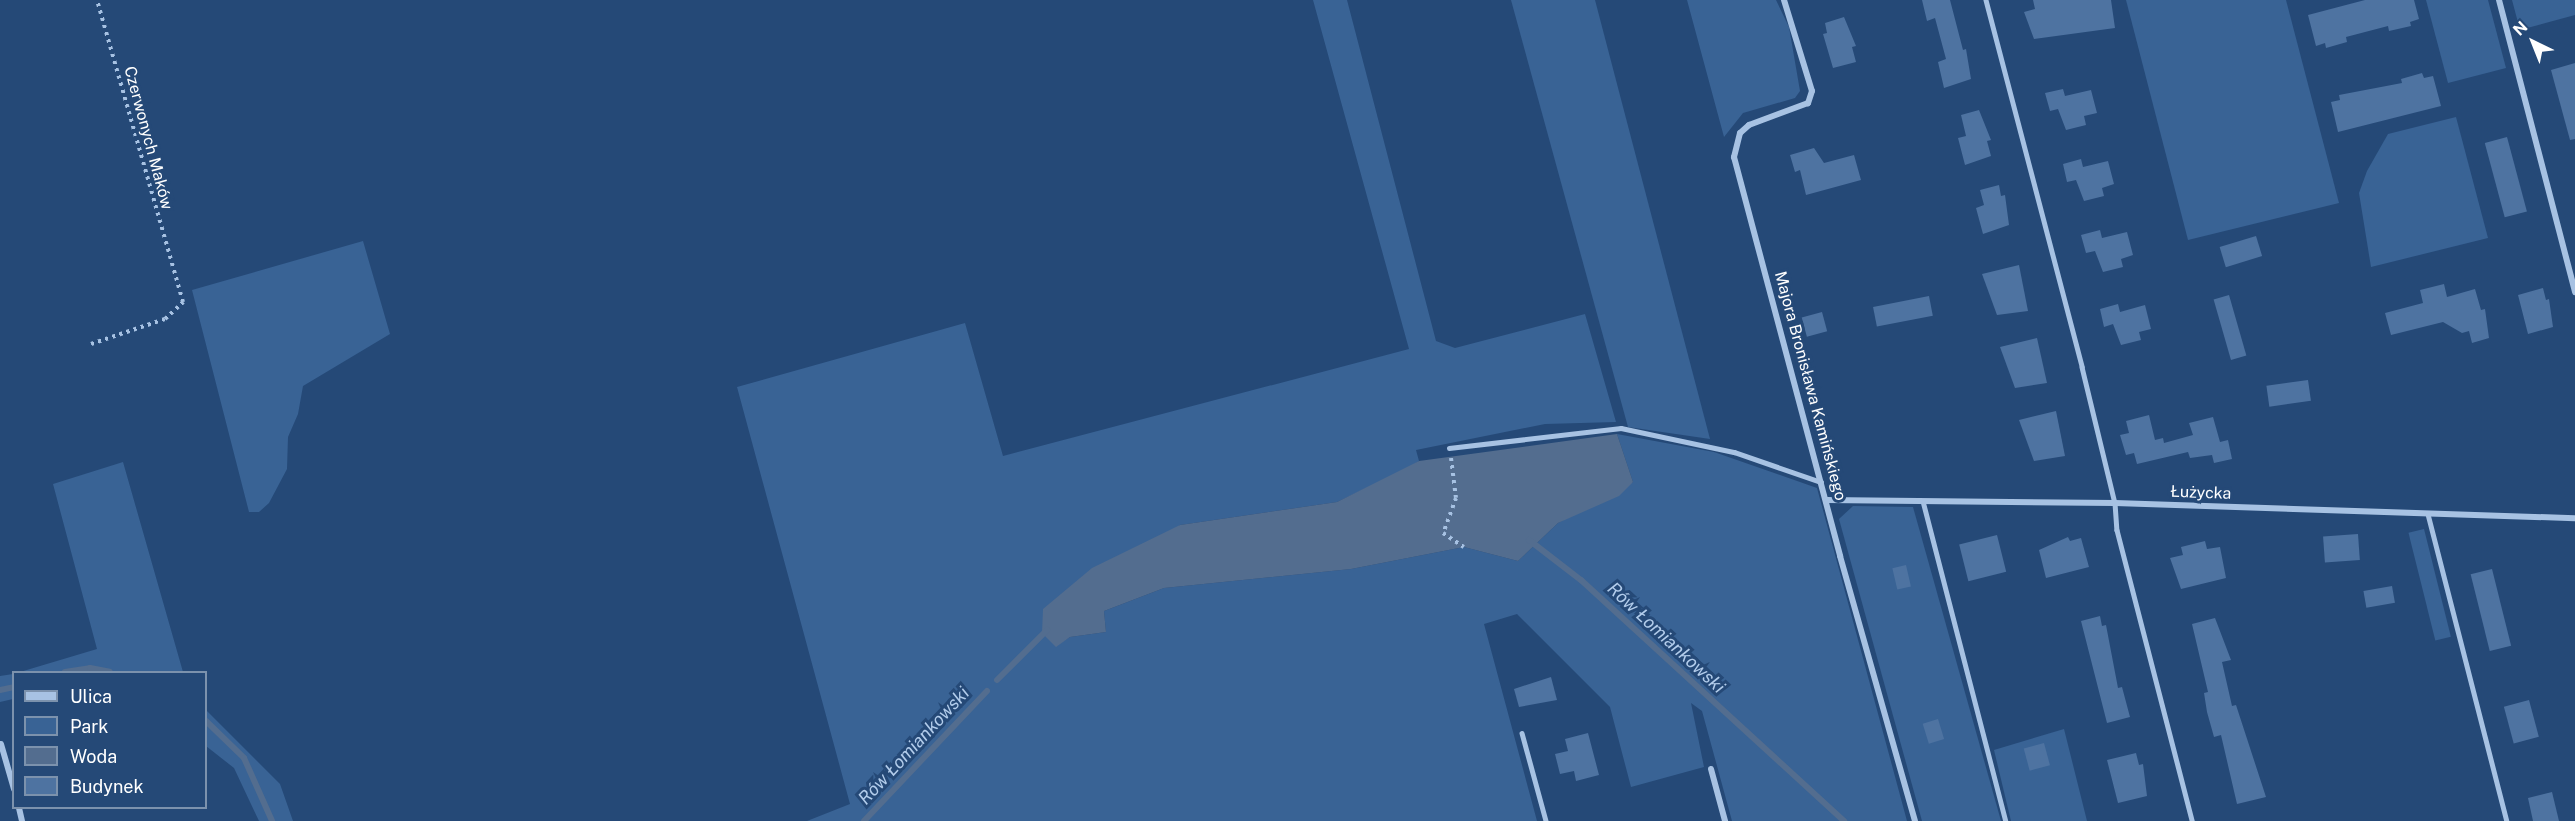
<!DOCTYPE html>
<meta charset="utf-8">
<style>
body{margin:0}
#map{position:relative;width:2575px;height:821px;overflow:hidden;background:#254977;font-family:"Public Sans",sans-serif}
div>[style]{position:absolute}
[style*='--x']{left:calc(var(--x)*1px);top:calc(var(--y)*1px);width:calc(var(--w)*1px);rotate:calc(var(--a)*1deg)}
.green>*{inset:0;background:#396395;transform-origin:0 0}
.water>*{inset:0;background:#536d8f}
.stream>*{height:6px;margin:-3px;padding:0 3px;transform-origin:3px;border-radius:3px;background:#536d8f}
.building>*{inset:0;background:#4e73a1;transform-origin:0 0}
.path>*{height:4px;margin-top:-2px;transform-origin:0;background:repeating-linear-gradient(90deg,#a7c2e3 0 3px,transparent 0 7.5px)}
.lane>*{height:4.5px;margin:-2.25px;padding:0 2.25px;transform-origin:2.25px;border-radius:2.25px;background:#a7c2e3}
.street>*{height:6px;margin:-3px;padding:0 3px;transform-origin:3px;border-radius:3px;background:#a7c2e3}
span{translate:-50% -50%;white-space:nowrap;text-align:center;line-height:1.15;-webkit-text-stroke:6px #254977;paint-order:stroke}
.street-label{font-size:16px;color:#fff}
.water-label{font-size:18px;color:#b2cceb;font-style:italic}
.legend{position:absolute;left:12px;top:671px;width:195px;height:138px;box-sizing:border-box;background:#254977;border:2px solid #7c92ad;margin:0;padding:8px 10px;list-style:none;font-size:18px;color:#fff}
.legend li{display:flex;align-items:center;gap:12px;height:30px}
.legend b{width:30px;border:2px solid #7c92ad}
.north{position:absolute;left:2503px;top:12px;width:60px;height:60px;-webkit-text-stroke:4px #254977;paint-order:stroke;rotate:317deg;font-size:16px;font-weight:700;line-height:24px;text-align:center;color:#fff}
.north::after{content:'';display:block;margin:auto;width:21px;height:27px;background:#fff;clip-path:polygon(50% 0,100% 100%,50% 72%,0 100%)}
</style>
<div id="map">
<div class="green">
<i style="clip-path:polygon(1313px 0,1347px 0,1436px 341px,1455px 348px,1585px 314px,1616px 422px,1545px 424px,1416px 450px,1419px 461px,1407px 469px,1337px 502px,1180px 525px,1055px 646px,1070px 637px,1106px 632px,1104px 611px,1164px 588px,1351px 569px,1464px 547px,1518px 561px,1558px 523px,1633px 482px,1617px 434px,1714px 452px,1817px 488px,1907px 821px,1732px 821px,1702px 711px,1691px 703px,1704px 767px,1631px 787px,1610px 707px,1517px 614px,1484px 624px,1537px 821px,807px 821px,850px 804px,737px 387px,965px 323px,1003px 456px,1409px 349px)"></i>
<i style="clip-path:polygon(1511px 0,1595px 0,1710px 439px,1628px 427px)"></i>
<i style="clip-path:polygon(1687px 0,1776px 0,1789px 27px,1800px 91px,1795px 98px,1743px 113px,1724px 137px)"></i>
<i style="clip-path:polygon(2126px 0,2286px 0,2339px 203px,2188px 240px)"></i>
<i style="clip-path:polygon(2426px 0,2488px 0,2506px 68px,2448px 83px)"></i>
<i style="clip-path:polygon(2512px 0,2575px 0,2575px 15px,2520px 30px)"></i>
<i style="clip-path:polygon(2456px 117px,2488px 238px,2371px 267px,2359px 193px,2367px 171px,2388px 134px)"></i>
<i style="clip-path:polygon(363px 241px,390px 334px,303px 386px,298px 414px,288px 437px,287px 469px,269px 503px,259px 512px,249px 512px,192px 290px)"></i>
<i style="clip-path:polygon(123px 462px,183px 672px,20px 672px,97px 649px,53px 484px)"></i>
<i style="clip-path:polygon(1853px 506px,1913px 507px,2001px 821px,1922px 821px,1839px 519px)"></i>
<i style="left:2424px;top:529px;width:111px;height:16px;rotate:76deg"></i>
<i style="clip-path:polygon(13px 674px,13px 699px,0 702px,0 676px)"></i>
<i style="clip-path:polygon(206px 710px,280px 784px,293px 821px,259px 821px,234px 768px,206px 746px)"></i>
<i style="clip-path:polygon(2064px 729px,2087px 821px,2011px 821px,1994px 750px)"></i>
</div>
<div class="water">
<i style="clip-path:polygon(1617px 434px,1633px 482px,1619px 496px,1558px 523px,1518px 561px,1464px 547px,1351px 569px,1164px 588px,1104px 611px,1106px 632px,1070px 637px,1056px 647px,1042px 633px,1043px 609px,1092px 568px,1180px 525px,1337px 502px,1419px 461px)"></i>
</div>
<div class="stream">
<i style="--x:1529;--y:540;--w:66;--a:37.6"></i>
<i style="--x:1581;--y:580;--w:357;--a:42.5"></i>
<i style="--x:65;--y:672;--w:25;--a:-9"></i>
<i style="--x:90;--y:668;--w:20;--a:11"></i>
<i style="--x:997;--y:680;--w:71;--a:-45"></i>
<i style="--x:0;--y:690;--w:14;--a:-12"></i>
<i style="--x:206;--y:721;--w:53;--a:44.2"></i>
<i style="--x:244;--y:758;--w:69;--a:66"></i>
<i style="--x:864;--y:821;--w:179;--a:-46.6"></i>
</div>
<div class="building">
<i style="clip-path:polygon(1922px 0,1950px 0,1963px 50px,1966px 49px,1971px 79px,1944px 88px,1938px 62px,1946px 59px,1935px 18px,1927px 21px)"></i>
<i style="clip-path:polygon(2033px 0,2111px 0,2115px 28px,2034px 39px,2024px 12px,2035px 9px)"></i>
<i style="clip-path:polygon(2365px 0,2414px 0,2419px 19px,2410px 22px,2411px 26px,2389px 31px,2388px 26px,2346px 37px,2347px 42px,2326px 48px,2325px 43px,2316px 46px,2308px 15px)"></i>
<i style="clip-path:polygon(1844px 17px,1856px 46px,1852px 47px,1856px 62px,1833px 68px,1823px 34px,1827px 33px,1825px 23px)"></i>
<i style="clip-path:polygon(2575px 63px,2575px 139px,2570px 140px,2551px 70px)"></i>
<i style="clip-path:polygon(2422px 73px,2424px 78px,2433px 76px,2441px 106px,2338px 132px,2331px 102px,2340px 100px,2339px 95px,2402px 83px,2401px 79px)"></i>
<i style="clip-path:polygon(2063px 89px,2065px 96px,2091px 90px,2097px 113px,2084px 116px,2086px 125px,2066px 130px,2058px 109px,2050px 111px,2045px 93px)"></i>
<i style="clip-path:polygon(1979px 110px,1991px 140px,1987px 141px,1991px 156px,1965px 165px,1958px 138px,1966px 136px,1961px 115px)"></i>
<i style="left:2507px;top:137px;width:77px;height:23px;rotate:75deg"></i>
<i style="clip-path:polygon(1814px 148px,1824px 163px,1854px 155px,1861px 180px,1806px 195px,1800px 170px,1795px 172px,1790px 155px)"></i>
<i style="clip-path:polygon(2081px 159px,2083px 167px,2108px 161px,2114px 184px,2102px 188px,2104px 196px,2084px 201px,2076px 180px,2067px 182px,2063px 164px)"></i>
<i style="clip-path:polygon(1999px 185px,2001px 196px,2005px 195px,2009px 225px,1983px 234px,1976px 208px,1984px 205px,1980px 190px)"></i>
<i style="clip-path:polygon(2100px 230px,2102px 238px,2127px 232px,2133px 255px,2121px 259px,2123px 267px,2103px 272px,2095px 251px,2086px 253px,2081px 235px)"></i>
<i style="left:2256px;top:236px;width:21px;height:38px;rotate:73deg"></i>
<i style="clip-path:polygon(2019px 265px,2028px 311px,1997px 315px,1982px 274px)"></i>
<i style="clip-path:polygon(2444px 284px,2447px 297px,2475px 289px,2481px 310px,2485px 309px,2489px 338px,2472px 343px,2469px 331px,2462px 333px,2443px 322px,2391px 335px,2385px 313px,2423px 303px,2420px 290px)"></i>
<i style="clip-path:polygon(2543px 288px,2546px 300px,2549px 299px,2553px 327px,2528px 334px,2518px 295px)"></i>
<i style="left:2229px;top:295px;width:63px;height:16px;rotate:74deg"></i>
<i style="left:1929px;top:296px;width:20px;height:57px;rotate:79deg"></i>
<i style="clip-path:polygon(2118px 304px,2120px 312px,2145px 305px,2151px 329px,2139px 332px,2141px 340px,2121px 345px,2113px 324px,2104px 327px,2100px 309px)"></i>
<i style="left:1822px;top:312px;width:20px;height:21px;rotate:75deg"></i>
<i style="clip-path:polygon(2037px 338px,2047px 383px,2015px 388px,2000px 347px)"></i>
<i style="left:2308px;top:380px;width:21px;height:42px;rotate:82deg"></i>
<i style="clip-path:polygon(2056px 411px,2065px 456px,2034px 461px,2019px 420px)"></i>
<i style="clip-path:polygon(2149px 415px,2155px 440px,2163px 438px,2164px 443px,2193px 435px,2189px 423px,2213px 417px,2220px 442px,2228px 440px,2232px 459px,2214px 463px,2212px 455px,2190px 458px,2188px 452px,2137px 464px,2134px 453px,2126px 455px,2120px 435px,2129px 433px,2126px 421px)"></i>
<i style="left:2358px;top:534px;width:26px;height:35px;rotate:86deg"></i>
<i style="left:1997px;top:535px;width:38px;height:39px;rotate:76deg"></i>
<i style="clip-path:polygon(2068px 537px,2070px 541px,2081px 538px,2089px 567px,2046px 578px,2039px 550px)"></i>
<i style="clip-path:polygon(2205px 541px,2207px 549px,2220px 547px,2226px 578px,2181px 589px,2170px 558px,2183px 555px,2181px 547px)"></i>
<i style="left:1906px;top:565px;width:22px;height:14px;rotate:77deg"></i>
<i style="left:2492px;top:569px;width:79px;height:22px;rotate:76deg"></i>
<i style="left:2392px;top:586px;width:17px;height:29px;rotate:80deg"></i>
<i style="clip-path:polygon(2100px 616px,2102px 626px,2106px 625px,2118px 688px,2122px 687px,2130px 717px,2107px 723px,2081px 621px)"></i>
<i style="clip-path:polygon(2215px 618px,2231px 660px,2222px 662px,2232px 706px,2236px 705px,2266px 797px,2237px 804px,2221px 735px,2214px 737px,2207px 712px,2204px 693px,2208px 692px,2192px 624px)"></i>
<i style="clip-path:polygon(1551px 677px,1557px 700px,1519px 707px,1514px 689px)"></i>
<i style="left:2529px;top:700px;width:38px;height:26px;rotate:75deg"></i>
<i style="left:1938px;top:719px;width:21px;height:16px;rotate:73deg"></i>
<i style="clip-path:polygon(1588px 733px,1599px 775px,1576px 781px,1574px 771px,1560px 774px,1555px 754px,1568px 751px,1565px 739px)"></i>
<i style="left:2044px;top:743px;width:23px;height:21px;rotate:75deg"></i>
<i style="clip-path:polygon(2136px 753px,2139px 765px,2143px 764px,2147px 796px,2118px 803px,2107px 760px)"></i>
<i style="clip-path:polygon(2552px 792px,2559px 821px,2533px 821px,2528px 798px)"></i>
</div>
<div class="path">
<i style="--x:91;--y:344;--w:78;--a:-18.7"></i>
<i style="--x:165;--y:319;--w:25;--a:-43"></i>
<i style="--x:183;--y:302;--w:314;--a:-105.9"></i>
<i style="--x:1451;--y:458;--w:40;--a:82.9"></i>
<i style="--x:1456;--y:498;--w:37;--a:110"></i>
<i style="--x:1443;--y:533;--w:25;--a:34"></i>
</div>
<div class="lane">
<i style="--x:1986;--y:0;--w:379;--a:75.3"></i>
<i style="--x:2082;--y:367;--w:140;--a:76.4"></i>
<i style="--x:2115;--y:503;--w:27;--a:86"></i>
<i style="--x:2117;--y:530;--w:301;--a:75.5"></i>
<i style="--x:1449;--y:448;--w:173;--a:-6.6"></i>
<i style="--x:1621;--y:428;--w:116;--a:12"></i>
<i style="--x:1734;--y:452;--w:92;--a:19"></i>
<i style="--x:1923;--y:501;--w:331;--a:75.5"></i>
<i style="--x:2428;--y:514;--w:317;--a:75.6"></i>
<i style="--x:1522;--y:733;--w:91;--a:74.7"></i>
</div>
<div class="street">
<i style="--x:1784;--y:0;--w:95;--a:72.9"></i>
<i style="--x:1812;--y:91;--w:13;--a:108"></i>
<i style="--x:1808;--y:103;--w:63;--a:159.6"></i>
<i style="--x:1749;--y:125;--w:12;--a:138"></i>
<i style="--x:1740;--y:133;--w:25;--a:104"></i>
<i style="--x:1734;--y:157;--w:413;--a:75.1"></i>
<i style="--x:1840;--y:556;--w:275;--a:74.2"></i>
<i style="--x:2499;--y:0;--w:302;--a:75.4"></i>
<i style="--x:1826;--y:500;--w:289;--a:0.6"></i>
<i style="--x:2115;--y:503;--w:460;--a:1.9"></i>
<i style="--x:1;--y:744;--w:47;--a:73.9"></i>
<i style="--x:1711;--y:769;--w:54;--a:74.9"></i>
<i style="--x:19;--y:808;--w:13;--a:77"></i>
</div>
<div class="street-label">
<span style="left:148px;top:138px;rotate:75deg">Czerwonych Maków</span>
<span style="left:1810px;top:386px;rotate:75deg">Majora Bronisława Kamińskiego</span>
<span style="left:2201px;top:493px;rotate:2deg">Łużycka</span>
</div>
<div class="water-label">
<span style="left:1666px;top:638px;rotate:43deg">Rów Łomiankowski</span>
<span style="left:914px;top:746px;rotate:-47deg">Rów Łomiankowski</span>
</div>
<ul class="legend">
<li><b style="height:8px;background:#a7c2e3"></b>Ulica</li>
<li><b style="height:16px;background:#396395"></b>Park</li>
<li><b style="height:16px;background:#536d8f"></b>Woda</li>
<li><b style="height:16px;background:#4e73a1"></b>Budynek</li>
</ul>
<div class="north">N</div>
</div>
